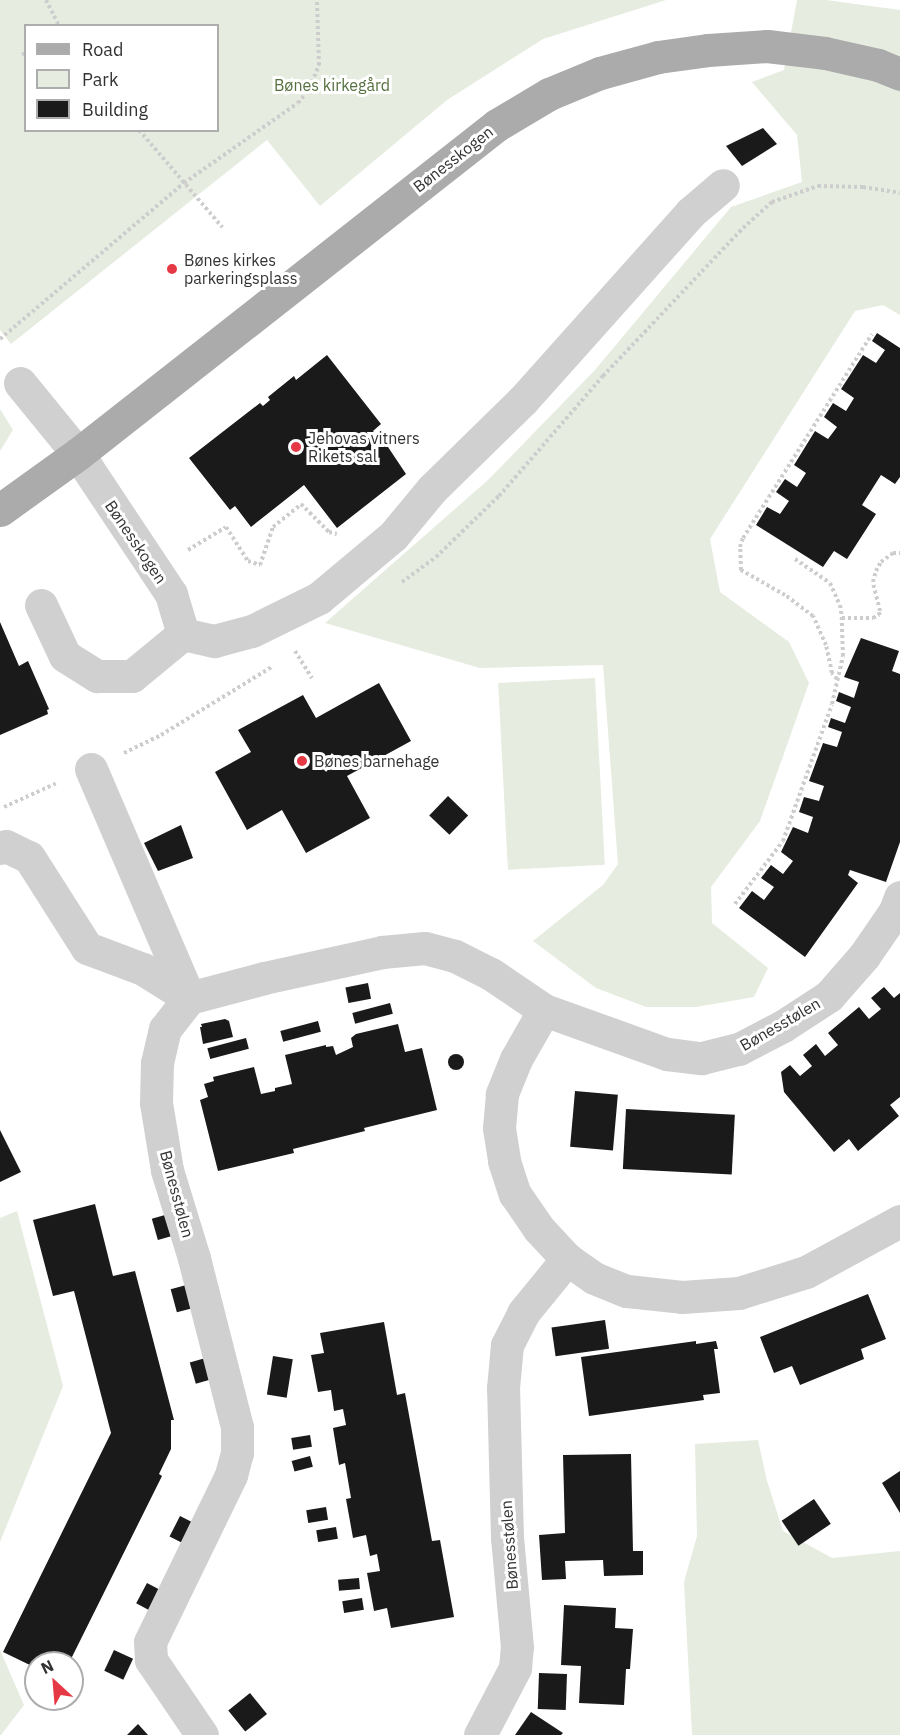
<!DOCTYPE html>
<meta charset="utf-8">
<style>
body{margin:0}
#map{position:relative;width:900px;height:1735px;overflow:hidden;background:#fff;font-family:"IBM Plex Sans",sans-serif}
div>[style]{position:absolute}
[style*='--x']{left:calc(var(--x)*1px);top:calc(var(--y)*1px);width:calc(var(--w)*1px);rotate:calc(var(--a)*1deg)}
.green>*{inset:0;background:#e6ecdf;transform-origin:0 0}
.building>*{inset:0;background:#1a1a1a;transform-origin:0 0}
.round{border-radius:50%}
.path>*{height:4px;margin-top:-2px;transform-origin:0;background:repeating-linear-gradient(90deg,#cdcdcd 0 3px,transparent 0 6px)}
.minor>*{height:33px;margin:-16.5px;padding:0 16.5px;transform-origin:16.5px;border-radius:16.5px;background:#d0d0d0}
.major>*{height:33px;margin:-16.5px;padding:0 16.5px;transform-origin:16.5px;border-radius:16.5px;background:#ababab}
.dots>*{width:16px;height:16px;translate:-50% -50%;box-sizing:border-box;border:3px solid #fff;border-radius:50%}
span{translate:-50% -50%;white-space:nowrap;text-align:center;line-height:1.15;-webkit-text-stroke:6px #fff;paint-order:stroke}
.park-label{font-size:16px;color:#56703f}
.street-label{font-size:16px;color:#333}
.poi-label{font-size:16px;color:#333}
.left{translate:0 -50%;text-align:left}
.legend{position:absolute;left:24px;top:24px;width:195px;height:108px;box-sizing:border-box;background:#fff;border:2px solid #adadad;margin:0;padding:8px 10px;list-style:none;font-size:18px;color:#333}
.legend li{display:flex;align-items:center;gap:12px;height:30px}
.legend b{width:30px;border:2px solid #adadad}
.north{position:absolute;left:24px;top:1651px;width:60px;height:60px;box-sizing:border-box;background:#fff;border:2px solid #adadad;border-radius:50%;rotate:334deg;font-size:16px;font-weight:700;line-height:24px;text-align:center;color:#333}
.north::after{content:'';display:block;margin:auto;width:21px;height:27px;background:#e63946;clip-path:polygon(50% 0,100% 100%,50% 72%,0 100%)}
</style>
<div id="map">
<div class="green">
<i style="clip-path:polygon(evenodd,0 0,666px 0,543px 39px,447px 100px,320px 206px,267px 140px,11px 344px,0 330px,0 0,26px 26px,218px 26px,218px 130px,26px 130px,26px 26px)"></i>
<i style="clip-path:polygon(797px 0,826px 0,900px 10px,900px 315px,883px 305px,855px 311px,710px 539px,720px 592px,789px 642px,809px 683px,760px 821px,711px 887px,712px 923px,768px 968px,754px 997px,696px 1007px,646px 1007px,596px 988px,533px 941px,603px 885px,618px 864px,603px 665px,480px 668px,325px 623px,488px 480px,595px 370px,731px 207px,802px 182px,797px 135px,752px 82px,784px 70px)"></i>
<i style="clip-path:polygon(0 409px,13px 430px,0 451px)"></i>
<i style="left:595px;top:678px;width:187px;height:97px;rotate:87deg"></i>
<i style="clip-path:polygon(17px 1211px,63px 1386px,0 1542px,0 1218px)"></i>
<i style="clip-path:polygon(758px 1440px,767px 1481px,783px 1531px,832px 1558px,900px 1551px,900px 1735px,692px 1735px,684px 1582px,697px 1536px,695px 1444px)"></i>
<i style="clip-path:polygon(0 1650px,24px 1705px,1px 1735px,0 1735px)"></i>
</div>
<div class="building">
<i style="clip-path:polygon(763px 128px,777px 144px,742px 166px,726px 146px)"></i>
<i style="clip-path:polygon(877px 333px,900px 348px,900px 477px,895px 484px,881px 475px,862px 505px,876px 514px,847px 559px,834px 551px,823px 567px,756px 525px,767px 507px,780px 514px,789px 501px,776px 492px,785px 479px,797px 487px,806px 473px,794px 465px,815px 431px,828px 439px,837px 427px,824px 417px,833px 403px,846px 411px,854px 398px,841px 389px,863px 355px,876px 363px,885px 350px,872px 341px)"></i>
<i style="clip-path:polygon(327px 355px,381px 424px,373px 431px,380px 440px,382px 438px,406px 474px,337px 528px,304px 485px,251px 527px,235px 506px,230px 510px,189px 458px,260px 403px,263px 406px,270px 400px,268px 397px,294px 376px,296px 380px)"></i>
<i style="clip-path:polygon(0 622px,19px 666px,28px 661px,49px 709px,47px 710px,48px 714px,0 735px)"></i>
<i style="clip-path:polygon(861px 638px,899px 651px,892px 671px,900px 674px,900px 842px,886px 882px,850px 870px,848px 875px,858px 883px,805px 957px,739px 908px,752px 891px,764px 900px,774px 887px,761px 878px,771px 865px,783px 874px,793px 861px,781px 852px,793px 827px,808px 833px,813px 817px,799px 812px,804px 797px,819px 801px,824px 786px,809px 781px,823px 743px,837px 747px,842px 732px,828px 727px,831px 718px,845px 723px,851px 707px,836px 701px,839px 692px,854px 698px,859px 682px,844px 677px)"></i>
<i style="clip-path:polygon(379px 683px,411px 741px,347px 776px,370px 818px,306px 853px,282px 810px,247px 830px,215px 772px,251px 752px,238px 730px,303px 695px,316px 718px)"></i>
<i style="left:448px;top:796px;width:28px;height:27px;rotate:44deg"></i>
<i style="clip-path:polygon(181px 825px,193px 858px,158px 871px,144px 843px)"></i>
<i style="left:368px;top:983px;width:16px;height:23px;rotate:79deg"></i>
<i style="clip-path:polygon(884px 987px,894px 998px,900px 993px,900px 1097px,890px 1105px,899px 1116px,858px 1151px,849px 1139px,834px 1152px,784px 1092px,781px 1072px,790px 1065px,800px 1076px,812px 1066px,803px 1055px,816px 1044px,825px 1056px,838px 1045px,828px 1033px,859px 1007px,869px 1019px,881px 1009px,871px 998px)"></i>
<i style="left:390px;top:1003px;width:11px;height:39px;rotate:75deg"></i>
<i style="clip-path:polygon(225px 1019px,229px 1021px,233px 1037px,203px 1044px,200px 1027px,202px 1027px,201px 1024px)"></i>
<i style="left:318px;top:1021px;width:11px;height:39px;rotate:75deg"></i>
<i style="clip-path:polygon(398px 1024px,405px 1052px,422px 1048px,437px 1110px,364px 1128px,365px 1131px,293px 1149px,294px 1153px,218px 1171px,200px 1100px,208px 1097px,204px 1084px,214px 1081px,213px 1077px,254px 1067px,261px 1094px,275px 1091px,275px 1088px,292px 1084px,285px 1055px,326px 1045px,326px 1047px,333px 1046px,336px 1055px,353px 1047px,351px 1038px,356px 1034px)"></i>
<i style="left:246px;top:1038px;width:11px;height:40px;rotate:75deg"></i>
<i class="round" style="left:448px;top:1054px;width:16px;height:16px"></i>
<i style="left:575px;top:1091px;width:43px;height:56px;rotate:5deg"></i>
<i style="left:626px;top:1109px;width:109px;height:60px;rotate:3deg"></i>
<i style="clip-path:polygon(0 1130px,21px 1172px,0 1182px)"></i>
<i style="clip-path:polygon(95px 1204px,113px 1276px,135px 1271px,174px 1420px,171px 1420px,171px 1449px,159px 1474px,162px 1476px,69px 1663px,36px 1663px,36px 1668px,3px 1652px,111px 1433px,74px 1291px,53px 1296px,33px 1220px)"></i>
<i style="left:172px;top:1213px;width:22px;height:21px;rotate:74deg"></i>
<i style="left:190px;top:1284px;width:24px;height:20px;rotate:75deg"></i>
<i style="clip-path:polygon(868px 1294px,886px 1339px,861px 1349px,864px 1359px,800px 1385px,792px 1366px,774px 1373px,760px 1337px)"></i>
<i style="left:605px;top:1320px;width:29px;height:54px;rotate:82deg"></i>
<i style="clip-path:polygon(384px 1322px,397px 1395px,405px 1393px,432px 1541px,440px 1540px,454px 1617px,391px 1628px,387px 1608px,374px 1611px,367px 1573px,380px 1571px,377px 1554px,370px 1556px,366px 1535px,353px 1538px,346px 1499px,351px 1498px,345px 1463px,339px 1465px,333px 1428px,346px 1425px,343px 1409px,334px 1411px,331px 1390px,318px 1392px,311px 1355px,324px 1353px,320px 1333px)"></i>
<i style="clip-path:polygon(696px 1341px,696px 1344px,716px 1341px,718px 1349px,714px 1349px,720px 1393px,703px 1395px,704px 1400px,589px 1416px,581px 1357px)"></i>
<i style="left:273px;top:1356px;width:20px;height:39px;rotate:9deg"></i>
<i style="left:209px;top:1357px;width:22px;height:20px;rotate:74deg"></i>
<i style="left:310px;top:1435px;width:12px;height:19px;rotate:81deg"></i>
<i style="clip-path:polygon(631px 1454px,633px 1551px,643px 1551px,643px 1575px,604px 1576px,603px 1560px,565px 1561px,566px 1579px,542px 1580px,539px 1535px,565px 1533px,563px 1455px)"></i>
<i style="left:310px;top:1456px;width:11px;height:19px;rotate:75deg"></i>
<i style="clip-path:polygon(900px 1471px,900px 1513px,882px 1483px)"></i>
<i style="left:814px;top:1499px;width:30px;height:39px;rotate:56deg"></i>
<i style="left:326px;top:1507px;width:13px;height:20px;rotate:81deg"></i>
<i style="left:180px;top:1516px;width:20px;height:23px;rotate:27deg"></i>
<i style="left:336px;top:1527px;width:12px;height:20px;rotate:81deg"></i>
<i style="left:359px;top:1578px;width:11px;height:21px;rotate:85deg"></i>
<i style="left:147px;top:1583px;width:21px;height:23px;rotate:28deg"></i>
<i style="left:362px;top:1598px;width:12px;height:20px;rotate:81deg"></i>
<i style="clip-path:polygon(564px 1605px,616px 1608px,615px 1628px,633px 1629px,630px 1669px,626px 1669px,624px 1705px,579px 1703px,581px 1666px,561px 1665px)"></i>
<i style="left:114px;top:1650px;width:21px;height:23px;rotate:25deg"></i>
<i style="left:539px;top:1673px;width:28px;height:36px;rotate:2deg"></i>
<i style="left:250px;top:1693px;width:27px;height:28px;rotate:51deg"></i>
<i style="clip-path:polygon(531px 1712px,563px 1733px,561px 1735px,515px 1735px)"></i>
<i style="clip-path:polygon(138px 1724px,148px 1735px,127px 1735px)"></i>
</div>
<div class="path">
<i style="--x:46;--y:0;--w:29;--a:63"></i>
<i style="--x:22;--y:55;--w:5;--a:-37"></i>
<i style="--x:139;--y:130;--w:128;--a:49.4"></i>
<i style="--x:0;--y:339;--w:241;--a:-40.3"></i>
<i style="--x:184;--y:183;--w:139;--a:-35.1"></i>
<i style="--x:298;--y:103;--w:19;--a:-51"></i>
<i style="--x:310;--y:88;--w:25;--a:-69"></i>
<i style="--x:319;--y:65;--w:65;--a:-91.8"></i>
<i style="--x:188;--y:550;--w:44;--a:-31.2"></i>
<i style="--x:226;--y:527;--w:40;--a:57.1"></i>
<i style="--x:248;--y:561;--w:13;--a:18"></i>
<i style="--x:260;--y:565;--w:40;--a:-71.1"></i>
<i style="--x:273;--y:527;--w:36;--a:-39"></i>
<i style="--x:301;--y:504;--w:40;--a:45"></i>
<i style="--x:329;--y:532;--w:8;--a:14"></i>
<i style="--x:795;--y:559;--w:42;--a:34.4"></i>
<i style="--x:830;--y:583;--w:24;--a:66"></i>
<i style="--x:840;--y:605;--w:13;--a:81"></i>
<i style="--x:842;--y:618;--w:31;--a:0"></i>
<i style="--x:873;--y:618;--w:7;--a:-27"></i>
<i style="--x:879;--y:615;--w:4;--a:-76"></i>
<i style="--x:880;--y:611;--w:30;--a:-104"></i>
<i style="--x:873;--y:582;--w:11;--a:-75"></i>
<i style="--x:876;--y:571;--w:10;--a:-61"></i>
<i style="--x:881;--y:562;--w:15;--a:-37"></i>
<i style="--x:893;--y:553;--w:7;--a:0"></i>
<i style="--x:402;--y:582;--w:42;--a:-36.3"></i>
<i style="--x:436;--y:557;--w:88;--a:-44.1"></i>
<i style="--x:499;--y:496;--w:159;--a:-49.1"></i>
<i style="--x:603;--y:376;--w:204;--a:-46.6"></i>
<i style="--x:743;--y:228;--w:39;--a:-42"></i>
<i style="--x:772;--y:202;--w:49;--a:-19.2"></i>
<i style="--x:818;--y:186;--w:45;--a:1.3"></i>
<i style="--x:863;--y:187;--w:37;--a:9"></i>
<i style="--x:295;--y:651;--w:32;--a:58"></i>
<i style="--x:837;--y:679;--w:8;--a:-130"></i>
<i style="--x:832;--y:673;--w:29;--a:-102"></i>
<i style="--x:826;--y:645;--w:32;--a:-114"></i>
<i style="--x:813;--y:616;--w:35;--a:-143"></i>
<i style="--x:785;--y:595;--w:51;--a:-150.4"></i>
<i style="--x:741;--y:570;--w:23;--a:-92"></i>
<i style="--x:740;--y:547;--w:9;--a:-72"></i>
<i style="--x:743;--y:538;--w:241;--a:-57.7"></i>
<i style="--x:124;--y:753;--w:41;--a:-25.9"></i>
<i style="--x:161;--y:735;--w:132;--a:-31.6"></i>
<i style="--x:4;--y:807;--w:58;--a:-24.4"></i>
<i style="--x:735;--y:904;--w:79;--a:-52.7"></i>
<i style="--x:783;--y:841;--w:145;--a:-70.3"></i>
<i style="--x:832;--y:704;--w:49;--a:-77.1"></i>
<i style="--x:843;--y:656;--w:38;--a:-92"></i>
</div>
<div class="minor">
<i style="--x:20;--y:383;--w:92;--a:50.8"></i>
<i style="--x:78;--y:454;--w:168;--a:56.4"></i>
<i style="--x:171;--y:594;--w:42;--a:73.3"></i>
<i style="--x:41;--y:605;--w:56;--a:64.8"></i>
<i style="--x:65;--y:656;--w:38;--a:32"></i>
<i style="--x:97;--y:676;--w:35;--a:0"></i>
<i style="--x:132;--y:676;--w:66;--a:-39.5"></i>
<i style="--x:183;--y:634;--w:32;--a:13"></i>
<i style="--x:214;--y:641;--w:39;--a:-15"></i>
<i style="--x:252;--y:631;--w:75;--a:-26.2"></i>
<i style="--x:319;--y:598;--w:97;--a:-40"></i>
<i style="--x:393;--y:536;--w:61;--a:-50.3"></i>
<i style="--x:432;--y:489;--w:127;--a:-44.4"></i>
<i style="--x:523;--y:400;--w:251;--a:-48.2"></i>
<i style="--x:690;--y:213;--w:43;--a:-40.3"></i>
<i style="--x:91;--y:769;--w:249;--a:66.8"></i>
<i style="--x:0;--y:848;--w:6;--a:-18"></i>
<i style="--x:6;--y:846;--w:25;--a:26"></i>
<i style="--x:29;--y:857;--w:108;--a:57.5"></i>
<i style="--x:87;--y:948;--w:60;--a:20.6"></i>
<i style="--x:143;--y:969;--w:54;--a:32.2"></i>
<i style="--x:544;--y:1010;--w:131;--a:19.7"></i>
<i style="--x:667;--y:1054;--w:35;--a:7"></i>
<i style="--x:702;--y:1058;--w:38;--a:-14"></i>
<i style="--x:739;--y:1049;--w:50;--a:-27.6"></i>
<i style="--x:783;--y:1026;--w:55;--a:-33.1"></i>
<i style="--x:829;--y:996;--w:53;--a:-48.8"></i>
<i style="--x:864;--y:956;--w:55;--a:-55.4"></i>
<i style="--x:895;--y:911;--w:15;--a:-70"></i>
<i style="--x:202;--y:1735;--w:91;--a:-124.2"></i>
<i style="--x:151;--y:1660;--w:18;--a:-93"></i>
<i style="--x:150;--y:1642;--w:186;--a:-64.1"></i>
<i style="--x:231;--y:1475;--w:23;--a:-75"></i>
<i style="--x:237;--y:1453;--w:26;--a:-90"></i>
<i style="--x:237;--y:1427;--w:174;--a:-104.3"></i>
<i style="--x:194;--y:1258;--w:92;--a:-107.1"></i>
<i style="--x:167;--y:1170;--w:68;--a:-99.3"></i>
<i style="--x:156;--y:1103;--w:40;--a:-88.6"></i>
<i style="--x:157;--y:1063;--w:35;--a:-77"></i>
<i style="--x:165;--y:1029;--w:39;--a:-52"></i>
<i style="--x:189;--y:998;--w:78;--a:-14.9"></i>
<i style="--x:264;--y:978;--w:121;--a:-12.4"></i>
<i style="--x:382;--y:952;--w:43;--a:-5.3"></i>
<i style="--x:425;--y:948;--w:31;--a:15"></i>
<i style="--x:455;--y:956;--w:40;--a:26.6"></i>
<i style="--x:491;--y:974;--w:64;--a:34.2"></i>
<i style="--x:544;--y:1010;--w:56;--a:119.7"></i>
<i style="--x:516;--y:1059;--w:38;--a:112"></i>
<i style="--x:502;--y:1094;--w:34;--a:95"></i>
<i style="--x:499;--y:1128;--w:33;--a:81"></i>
<i style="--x:504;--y:1161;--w:35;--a:72"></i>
<i style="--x:515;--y:1194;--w:42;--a:55.6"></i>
<i style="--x:539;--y:1229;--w:41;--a:47"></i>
<i style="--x:480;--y:1735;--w:76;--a:-62.4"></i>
<i style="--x:515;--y:1668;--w:21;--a:-85"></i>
<i style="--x:517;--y:1647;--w:109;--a:-95.2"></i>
<i style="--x:507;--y:1538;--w:150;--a:-91.5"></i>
<i style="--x:503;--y:1388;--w:43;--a:-84.7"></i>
<i style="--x:507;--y:1345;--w:36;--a:-63"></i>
<i style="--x:523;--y:1313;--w:70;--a:-50.8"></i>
<i style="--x:567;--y:1259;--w:33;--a:35"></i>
<i style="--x:594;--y:1278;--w:35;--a:22"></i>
<i style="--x:627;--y:1291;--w:55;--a:6.2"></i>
<i style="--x:682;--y:1297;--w:57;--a:-4"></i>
<i style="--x:739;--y:1293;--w:70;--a:-17.4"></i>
<i style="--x:806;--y:1272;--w:107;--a:-28.5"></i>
</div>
<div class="major">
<i style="--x:0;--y:510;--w:96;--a:-35.7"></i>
<i style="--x:78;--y:454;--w:533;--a:-38.14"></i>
<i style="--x:497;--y:125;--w:61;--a:-30.8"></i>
<i style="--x:549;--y:94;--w:55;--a:-22.4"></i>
<i style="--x:600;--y:73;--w:60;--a:-15.4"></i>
<i style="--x:658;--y:57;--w:50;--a:-8"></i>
<i style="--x:708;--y:50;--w:59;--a:-3.9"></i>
<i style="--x:767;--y:46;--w:58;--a:6.9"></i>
<i style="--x:825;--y:53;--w:54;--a:12.8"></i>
<i style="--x:878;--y:65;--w:24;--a:22"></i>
</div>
<div class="dots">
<i style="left:172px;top:269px;background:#e63946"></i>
<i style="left:296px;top:447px;background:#e63946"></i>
<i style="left:302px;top:761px;background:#e63946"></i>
</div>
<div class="park-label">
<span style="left:332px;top:85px">Bønes kirkegård</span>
</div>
<div class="street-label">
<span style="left:453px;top:159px;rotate:-38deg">Bønesskogen</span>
<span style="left:136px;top:542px;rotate:56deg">Bønesskogen</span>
<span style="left:780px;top:1024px;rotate:-30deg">Bønesstølen</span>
<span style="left:177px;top:1194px;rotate:75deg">Bønesstølen</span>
<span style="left:509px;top:1545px;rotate:-94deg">Bønesstølen</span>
</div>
<div class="poi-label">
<span class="left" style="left:184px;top:269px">Bønes kirkes<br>parkeringsplass</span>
<span class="left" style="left:308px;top:447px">Jehovas vitners<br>Rikets sal</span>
<span class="left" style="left:314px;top:761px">Bønes barnehage</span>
</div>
<ul class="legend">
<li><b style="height:8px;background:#ababab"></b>Road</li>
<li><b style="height:16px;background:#e6ecdf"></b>Park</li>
<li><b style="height:16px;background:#1a1a1a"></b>Building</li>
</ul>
<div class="north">N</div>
</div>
